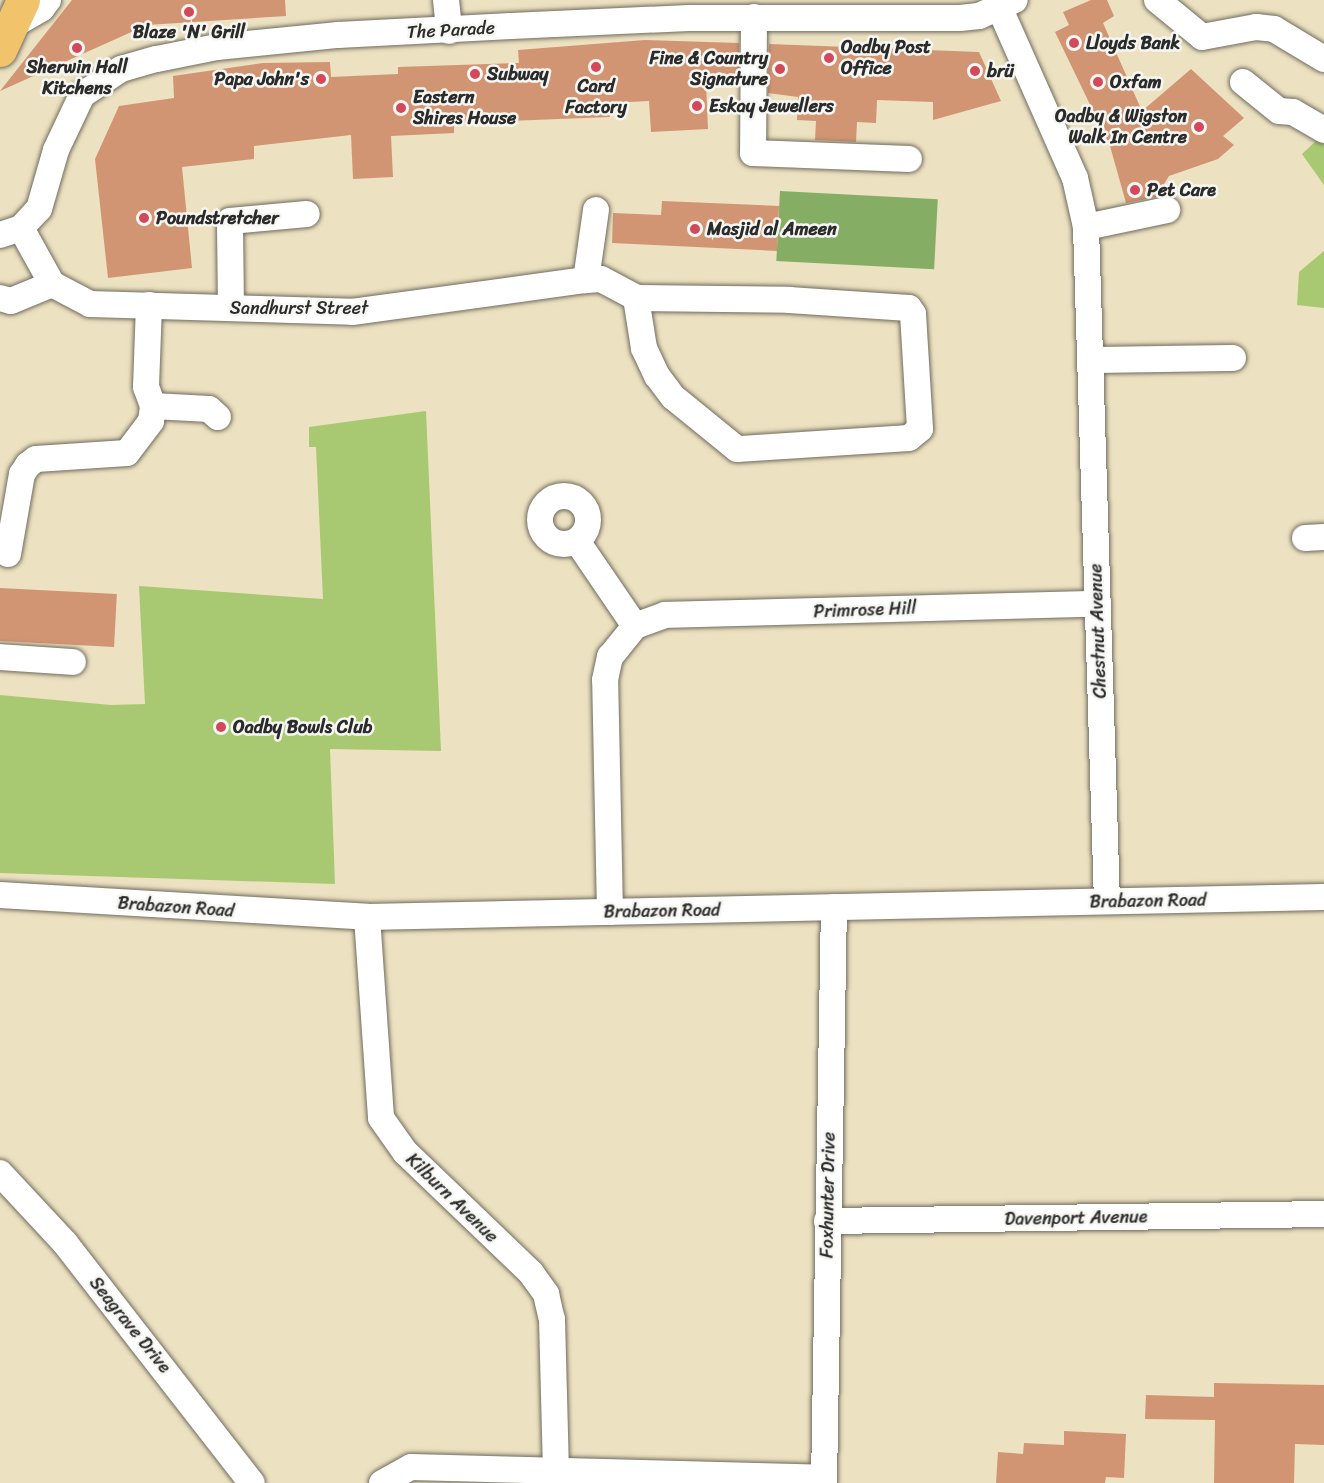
<!DOCTYPE html>
<meta charset="utf-8">
<style>
body{margin:0}
#map{position:relative;width:1324px;height:1483px;overflow:hidden;background:#ece1c0;font-family:Sriracha,sans-serif}
div>[style]{position:absolute}
[style*='--x']{left:calc(var(--x)*1px);top:calc(var(--y)*1px);width:calc(var(--w)*1px);rotate:calc(var(--a)*1deg)}
.green>*{inset:0;background:#a8c972}
.forest>*{inset:0;background:#86ad64;transform-origin:0 0}
.building>*{inset:0;background:#d29573;transform-origin:0 0}
.roads{filter:drop-shadow(0 0 2px #6f6b5f) drop-shadow(0 0 2px #6f6b5f)}
.minor>*{height:26px;margin:-13px;padding:0 13px;transform-origin:13px;border-radius:13px;background:#fff}
.minor>.ring{margin:-13px;padding:0;box-sizing:content-box;background:none;border:26px solid #fff;border-radius:50%}
.highway>*{height:33px;margin:-16.5px;padding:0 16.5px;transform-origin:16.5px;border-radius:16.5px;background:#f1c36a}
.dots>*{width:16px;height:16px;translate:-50% -50%;box-sizing:border-box;border:3px solid #f6f6f2;border-radius:50%}
span{translate:-50% -50%;white-space:nowrap;text-align:center;line-height:1.15;-webkit-text-stroke:5px #f6f6f2;paint-order:stroke}
.street-label{font-size:18px;color:#2b2b2b}
.poi-label{font-size:18px;color:#2b2b2b;font-weight:700}
.left{translate:0 -50%;text-align:left}
.right{translate:-100% -50%;text-align:right}
</style>
<div id="map">
<div class="green">
<i style="clip-path:polygon(1317px 140px,1324px 144px,1324px 185px,1302px 154px)"></i>
<i style="clip-path:polygon(1324px 251px,1324px 308px,1297px 305px,1299px 272px)"></i>
<i style="clip-path:polygon(426px 411px,441px 751px,330px 749px,335px 884px,0 873px,0 695px,111px 705px,145px 704px,139px 586px,323px 599px,316px 447px,309px 447px,309px 427px)"></i>
</div>
<div class="forest">
<i style="left:780px;top:191px;width:158px;height:70px;rotate:3deg"></i>
</div>
<div class="building">
<i style="clip-path:polygon(72px 0,285px 0,286px 16px,147px 25px,0 91px)"></i>
<i style="clip-path:polygon(1091px 0,1107px 0,1114px 16px,1103px 23px,1142px 111px,1191px 69px,1244px 118px,1223px 136px,1234px 145px,1218px 159px,1169px 176px,1156px 197px,1126px 203px,1110px 146px,1055px 32px,1069px 25px,1063px 12px)"></i>
<i style="clip-path:polygon(645px 40px,739px 43px,739px 81px,706px 83px,708px 129px,651px 132px,649px 101px,609px 103px,610px 117px,454px 123px,454px 133px,391px 136px,393px 177px,353px 179px,351px 135px,254px 146px,254px 159px,182px 167px,192px 268px,108px 278px,95px 159px,119px 106px,174px 98px,173px 76px,263px 63px,330px 62px,331px 77px,398px 74px,398px 67px,519px 63px,518px 50px)"></i>
<i style="clip-path:polygon(769px 44px,979px 52px,1001px 101px,933px 120px,933px 102px,877px 100px,876px 123px,857px 122px,856px 142px,815px 140px,816px 121px,797px 120px,798px 97px,768px 93px)"></i>
<i style="clip-path:polygon(662px 201px,779px 206px,777px 251px,612px 243px,613px 213px,661px 215px)"></i>
<i style="left:0;top:588px;width:117px;height:53px;rotate:3deg"></i>
<i style="clip-path:polygon(1214px 1383px,1324px 1385px,1324px 1445px,1295px 1444px,1294px 1483px,1214px 1483px,1215px 1420px,1145px 1419px,1146px 1395px,1214px 1397px)"></i>
<i style="clip-path:polygon(1064px 1431px,1126px 1434px,1124px 1478px,1106px 1477px,1105px 1483px,996px 1483px,998px 1452px,1023px 1454px,1024px 1443px,1064px 1445px)"></i>
</div>
<div class="roads">
<div class="minor">
<i style="--x:446;--y:0;--w:31;--a:84"></i>
<i style="--x:1157;--y:0;--w:58;--a:39.4"></i>
<i style="--x:1202;--y:37;--w:55;--a:-10.5"></i>
<i style="--x:1256;--y:27;--w:18;--a:6"></i>
<i style="--x:1274;--y:29;--w:58;--a:31"></i>
<i style="--x:1000;--y:9;--w:185;--a:66.1"></i>
<i style="--x:1075;--y:178;--w:50;--a:77.3"></i>
<i style="--x:1086;--y:227;--w:674;--a:88.22"></i>
<i style="--x:754;--y:17;--w:136;--a:90.4"></i>
<i style="--x:753;--y:153;--w:156;--a:2.2"></i>
<i style="--x:8;--y:28;--w:39;--a:-30"></i>
<i style="--x:42;--y:8;--w:10;--a:-53"></i>
<i style="--x:1243;--y:82;--w:46;--a:38.9"></i>
<i style="--x:1279;--y:111;--w:14;--a:4"></i>
<i style="--x:1293;--y:112;--w:36;--a:30"></i>
<i style="--x:596;--y:210;--w:71;--a:98.1"></i>
<i style="--x:586;--y:280;--w:15;--a:-4"></i>
<i style="--x:601;--y:279;--w:40;--a:28"></i>
<i style="--x:1086;--y:227;--w:83;--a:-11.9"></i>
<i style="--x:21;--y:228;--w:64;--a:61"></i>
<i style="--x:52;--y:284;--w:43;--a:27.8"></i>
<i style="--x:90;--y:304;--w:262;--a:1.7"></i>
<i style="--x:352;--y:312;--w:236;--a:-7.8"></i>
<i style="--x:0;--y:235;--w:22;--a:-18"></i>
<i style="--x:21;--y:228;--w:26;--a:-47"></i>
<i style="--x:39;--y:209;--w:61;--a:-73.9"></i>
<i style="--x:56;--y:150;--w:61;--a:-64.7"></i>
<i style="--x:82;--y:95;--w:47;--a:-33.7"></i>
<i style="--x:121;--y:69;--w:37;--a:-16"></i>
<i style="--x:157;--y:59;--w:61;--a:-11.3"></i>
<i style="--x:217;--y:47;--w:122;--a:-5.7"></i>
<i style="--x:338;--y:35;--w:173;--a:-3"></i>
<i style="--x:511;--y:26;--w:178;--a:-2.6"></i>
<i style="--x:689;--y:18;--w:271;--a:0"></i>
<i style="--x:960;--y:18;--w:19;--a:-6"></i>
<i style="--x:979;--y:16;--w:39;--a:-24"></i>
<i style="--x:0;--y:298;--w:11;--a:15"></i>
<i style="--x:11;--y:301;--w:44;--a:-22.5"></i>
<i style="--x:636;--y:298;--w:153;--a:0.7"></i>
<i style="--x:789;--y:300;--w:120;--a:3.8"></i>
<i style="--x:909;--y:308;--w:7;--a:56"></i>
<i style="--x:913;--y:314;--w:115;--a:86.5"></i>
<i style="--x:920;--y:429;--w:14;--a:141"></i>
<i style="--x:909;--y:438;--w:172;--a:176.3"></i>
<i style="--x:737;--y:449;--w:82;--a:-140.9"></i>
<i style="--x:673;--y:397;--w:26;--a:-127"></i>
<i style="--x:657;--y:376;--w:31;--a:-115"></i>
<i style="--x:644;--y:348;--w:51;--a:-99.1"></i>
<i style="--x:231;--y:308;--w:87;--a:-90.7"></i>
<i style="--x:230;--y:221;--w:77;--a:-5.2"></i>
<i style="--x:1092;--y:360;--w:141;--a:-0.8"></i>
<i style="--x:153;--y:406;--w:56;--a:3.1"></i>
<i style="--x:209;--y:409;--w:12;--a:42"></i>
<i class="ring" style="left:540px;top:496px;width:22px;height:22px"></i>
<i style="--x:1305;--y:538;--w:19;--a:-3"></i>
<i style="--x:577;--y:541;--w:103;--a:55.7"></i>
<i style="--x:8;--y:554;--w:81;--a:-80.1"></i>
<i style="--x:22;--y:474;--w:11;--a:-56"></i>
<i style="--x:28;--y:465;--w:10;--a:-37"></i>
<i style="--x:36;--y:459;--w:91;--a:-3.8"></i>
<i style="--x:127;--y:453;--w:40;--a:-53"></i>
<i style="--x:151;--y:421;--w:15;--a:-82"></i>
<i style="--x:153;--y:406;--w:20;--a:-110"></i>
<i style="--x:146;--y:387;--w:82;--a:-87.9"></i>
<i style="--x:0;--y:657;--w:73;--a:3.9"></i>
<i style="--x:0;--y:895;--w:368;--a:3.4"></i>
<i style="--x:367;--y:917;--w:957;--a:-1.2"></i>
<i style="--x:610;--y:912;--w:232;--a:-91.2"></i>
<i style="--x:605;--y:680;--w:24;--a:-78"></i>
<i style="--x:610;--y:657;--w:40;--a:-51"></i>
<i style="--x:635;--y:626;--w:32;--a:-20"></i>
<i style="--x:665;--y:615;--w:431;--a:-1.5"></i>
<i style="--x:367;--y:917;--w:201;--a:86"></i>
<i style="--x:381;--y:1118;--w:42;--a:54.8"></i>
<i style="--x:405;--y:1152;--w:175;--a:43.8"></i>
<i style="--x:531;--y:1273;--w:26;--a:54"></i>
<i style="--x:546;--y:1294;--w:26;--a:77"></i>
<i style="--x:552;--y:1319;--w:149;--a:88.5"></i>
<i style="--x:0;--y:1173;--w:96;--a:47.1"></i>
<i style="--x:65;--y:1243;--w:304;--a:52.1"></i>
<i style="--x:827;--y:1221;--w:497;--a:-0.8"></i>
<i style="--x:382;--y:1483;--w:33;--a:-29"></i>
<i style="--x:411;--y:1467;--w:413;--a:1.5"></i>
<i style="--x:824;--y:1483;--w:576;--a:-89.01"></i>
</div>
<div class="highway">
<i style="--x:0;--y:50;--w:55;--a:-65.3"></i>
</div>
</div>
<div class="dots">
<i style="left:189px;top:12px;background:#d1495b"></i>
<i style="left:1074px;top:43px;background:#d1495b"></i>
<i style="left:77px;top:48px;background:#d1495b"></i>
<i style="left:829px;top:58px;background:#d1495b"></i>
<i style="left:596px;top:67px;background:#d1495b"></i>
<i style="left:780px;top:69px;background:#d1495b"></i>
<i style="left:975px;top:71px;background:#d1495b"></i>
<i style="left:475px;top:74px;background:#d1495b"></i>
<i style="left:321px;top:79px;background:#d1495b"></i>
<i style="left:1098px;top:82px;background:#d1495b"></i>
<i style="left:697px;top:106px;background:#d1495b"></i>
<i style="left:401px;top:108px;background:#d1495b"></i>
<i style="left:1199px;top:127px;background:#d1495b"></i>
<i style="left:1135px;top:190px;background:#d1495b"></i>
<i style="left:144px;top:218px;background:#d1495b"></i>
<i style="left:695px;top:229px;background:#d1495b"></i>
<i style="left:221px;top:727px;background:#d1495b"></i>
</div>
<div class="street-label">
<span style="left:451px;top:30px;rotate:-3deg">The Parade</span>
<span style="left:299px;top:308px">Sandhurst Street</span>
<span style="left:865px;top:610px;rotate:-2deg">Primrose Hill</span>
<span style="left:1098px;top:631px;rotate:-92deg">Chestnut Avenue</span>
<span style="left:1148px;top:901px;rotate:-1deg">Brabazon Road</span>
<span style="left:176px;top:907px;rotate:4deg">Brabazon Road</span>
<span style="left:662px;top:911px;rotate:-1deg">Brabazon Road</span>
<span style="left:828px;top:1195px;rotate:-89deg">Foxhunter Drive</span>
<span style="left:452px;top:1198px;rotate:44deg">Kilburn Avenue</span>
<span style="left:1076px;top:1218px;rotate:-1deg">Davenport Avenue</span>
<span style="left:130px;top:1325px;rotate:51deg">Seagrave Drive</span>
</div>
<div class="poi-label">
<span style="left:189px;top:32px">Blaze 'N' Grill</span>
<span class="left" style="left:1086px;top:43px">Lloyds Bank</span>
<span class="left" style="left:841px;top:58px">Oadby Post<br>Office</span>
<span class="right" style="left:768px;top:69px">Fine &amp; Country<br>Signature</span>
<span style="left:77px;top:78px">Sherwin Hall<br>Kitchens</span>
<span class="left" style="left:987px;top:71px">brü</span>
<span class="left" style="left:487px;top:74px">Subway</span>
<span class="right" style="left:309px;top:79px">Papa John's</span>
<span class="left" style="left:1110px;top:82px">Oxfam</span>
<span style="left:596px;top:97px">Card<br>Factory</span>
<span class="left" style="left:413px;top:108px">Eastern<br>Shires House</span>
<span class="left" style="left:709px;top:106px">Eskay Jewellers</span>
<span class="right" style="left:1187px;top:127px">Oadby &amp; Wigston<br>Walk In Centre</span>
<span class="left" style="left:1147px;top:190px">Pet Care</span>
<span class="left" style="left:156px;top:218px">Poundstretcher</span>
<span class="left" style="left:707px;top:229px">Masjid al Ameen</span>
<span class="left" style="left:233px;top:727px">Oadby Bowls Club</span>
</div>
</div>
